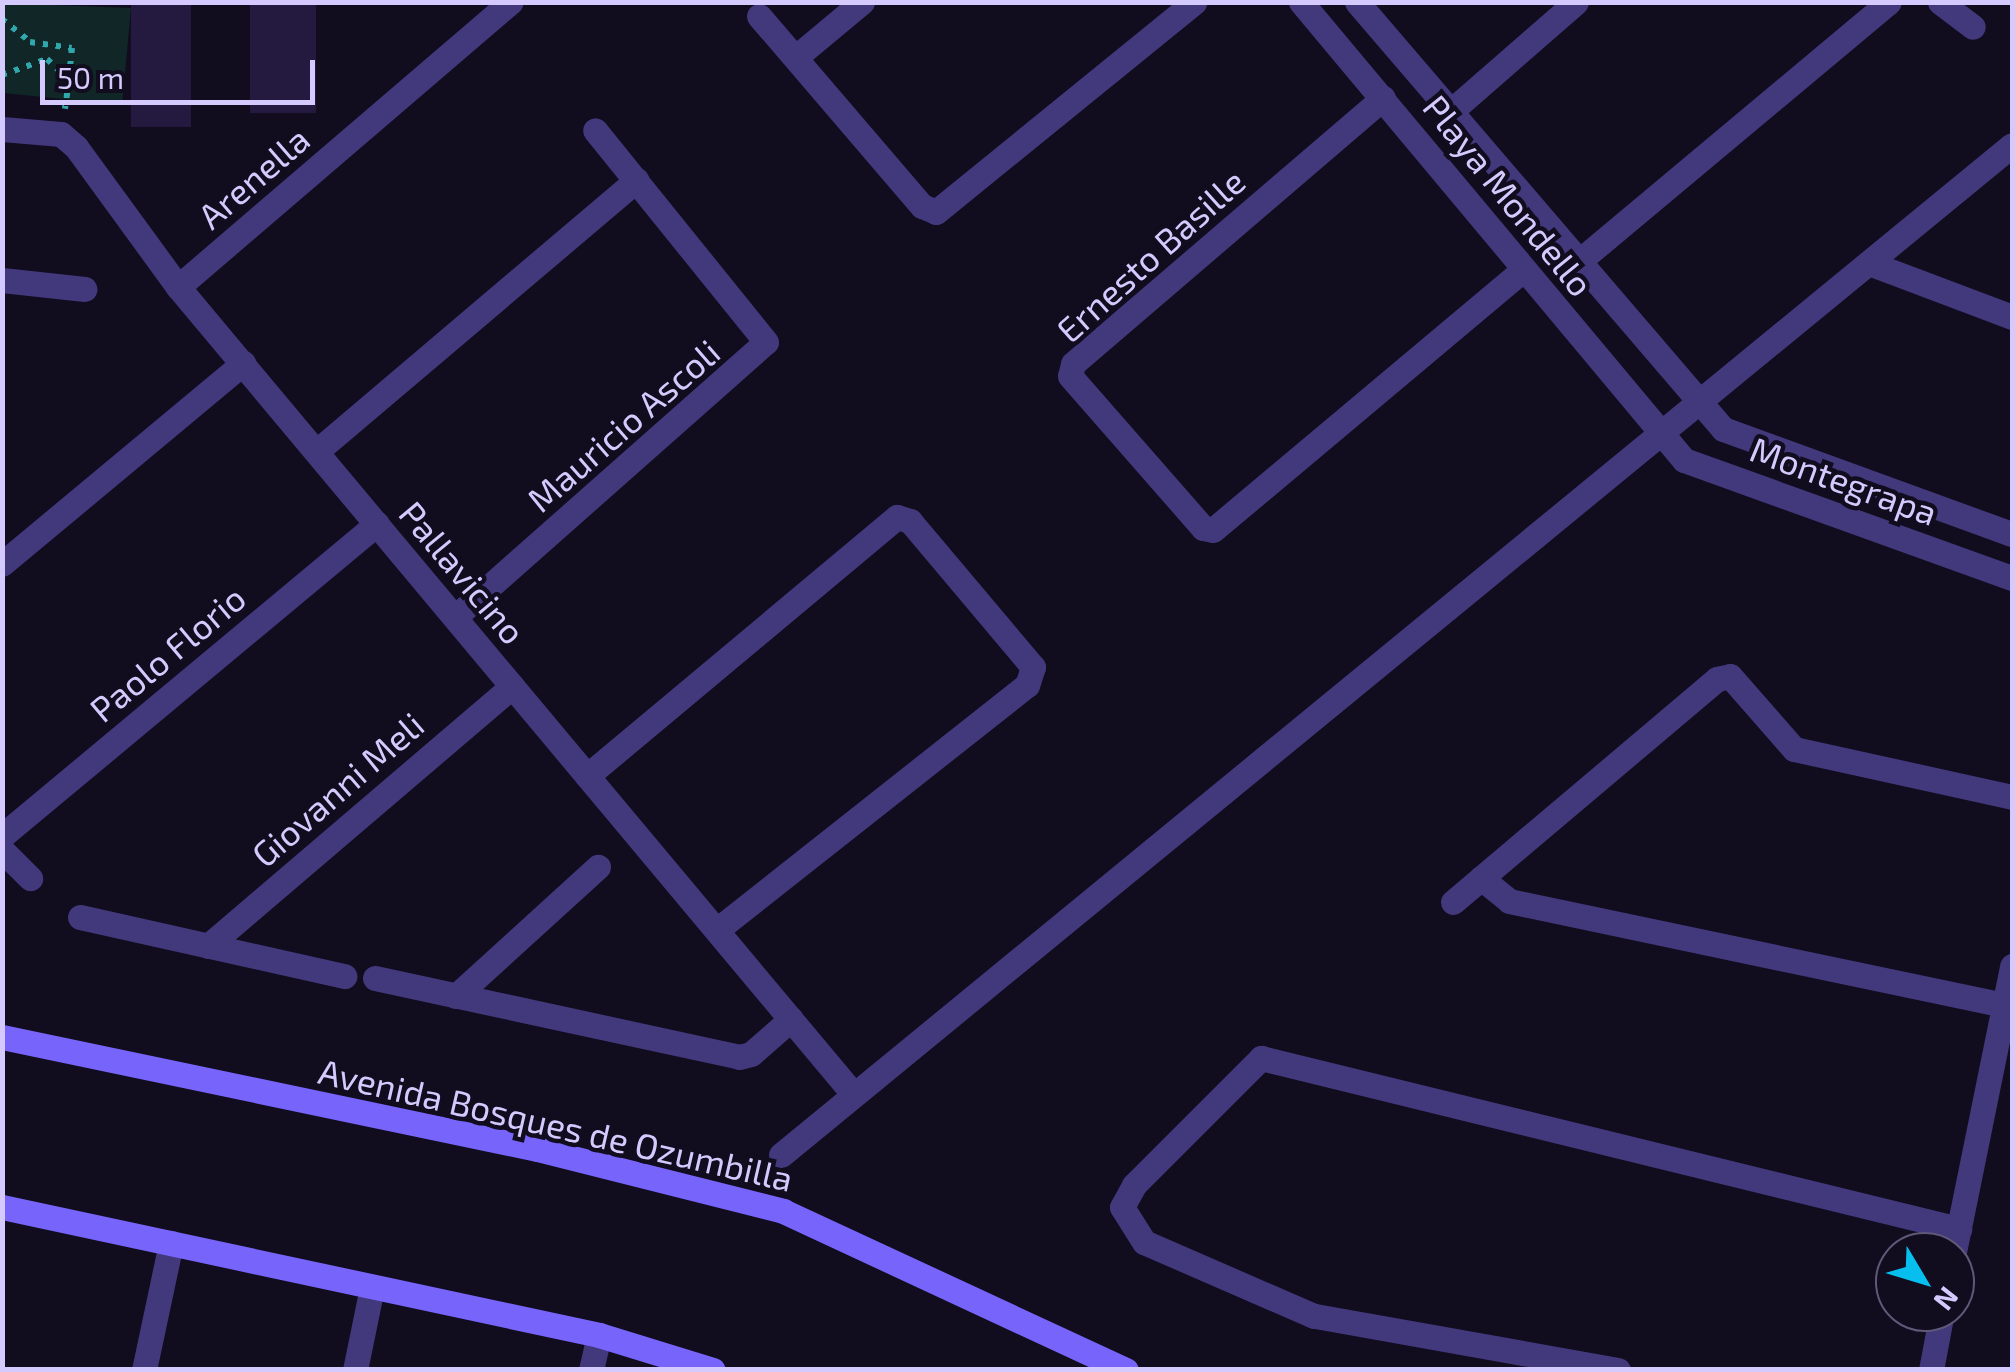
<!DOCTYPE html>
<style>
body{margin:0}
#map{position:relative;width:2015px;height:1372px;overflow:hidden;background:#110c1e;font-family:"Exo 2",sans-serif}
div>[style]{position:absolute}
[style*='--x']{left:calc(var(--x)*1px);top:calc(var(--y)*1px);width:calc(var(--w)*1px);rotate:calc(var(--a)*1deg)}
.green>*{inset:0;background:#102627}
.building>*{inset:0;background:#24193e;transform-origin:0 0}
.path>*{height:6px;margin-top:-3px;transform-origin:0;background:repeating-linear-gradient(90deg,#30a7ac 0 5px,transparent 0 13px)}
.minor>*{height:25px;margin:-12.5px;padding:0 12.5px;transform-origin:12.5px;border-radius:12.5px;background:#42387c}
.secondary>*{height:25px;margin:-12.5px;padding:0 12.5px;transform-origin:12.5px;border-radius:12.5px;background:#7764fb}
span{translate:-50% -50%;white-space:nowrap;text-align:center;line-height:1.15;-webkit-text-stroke:9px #110c1e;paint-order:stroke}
.street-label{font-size:35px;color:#d5cafe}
.frame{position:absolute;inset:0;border:5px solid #d5cafe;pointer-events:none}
.north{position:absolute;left:1875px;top:1232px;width:100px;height:100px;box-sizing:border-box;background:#110c1e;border:2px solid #5f5878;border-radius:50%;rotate:128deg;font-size:28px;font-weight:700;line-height:40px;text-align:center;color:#d5cafe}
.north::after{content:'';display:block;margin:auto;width:35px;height:45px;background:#06bfee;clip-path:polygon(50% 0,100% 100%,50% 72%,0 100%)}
.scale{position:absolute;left:40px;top:60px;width:275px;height:45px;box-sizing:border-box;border:5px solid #d5cafe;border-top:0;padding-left:12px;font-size:30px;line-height:35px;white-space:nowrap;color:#d5cafe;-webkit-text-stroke:8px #110c1e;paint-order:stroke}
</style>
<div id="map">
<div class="green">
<i style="clip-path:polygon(2px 3px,131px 8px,122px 105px,3px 93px)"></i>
</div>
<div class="building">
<i style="left:131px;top:2px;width:60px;height:125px"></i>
<i style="left:250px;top:2px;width:66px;height:111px"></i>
</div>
<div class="path">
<i style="--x:2;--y:19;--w:36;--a:39"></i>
<i style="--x:30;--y:42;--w:42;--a:8.1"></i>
<i style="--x:72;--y:48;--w:31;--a:96"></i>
<i style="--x:2;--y:75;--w:48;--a:-19.6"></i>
<i style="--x:47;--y:59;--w:30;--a:44"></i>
<i style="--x:69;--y:80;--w:29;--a:98"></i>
</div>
<div class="minor">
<i style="--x:1301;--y:2;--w:597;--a:50.1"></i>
<i style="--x:1684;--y:460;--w:349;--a:19.8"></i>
<i style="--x:1357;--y:2;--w:562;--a:49.4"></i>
<i style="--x:1723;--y:429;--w:307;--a:20"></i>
<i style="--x:1940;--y:2;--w:41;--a:37.1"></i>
<i style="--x:759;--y:16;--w:250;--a:49.4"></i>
<i style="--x:922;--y:206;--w:15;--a:23"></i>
<i style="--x:936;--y:212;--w:333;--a:-39.1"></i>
<i style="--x:796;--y:57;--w:86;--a:-39.8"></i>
<i style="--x:1383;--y:98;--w:408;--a:139.4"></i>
<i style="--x:1073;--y:364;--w:12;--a:104"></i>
<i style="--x:1070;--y:376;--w:202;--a:48.8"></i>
<i style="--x:1203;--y:528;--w:10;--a:11"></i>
<i style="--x:1213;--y:530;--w:406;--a:-40"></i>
<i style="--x:1450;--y:112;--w:167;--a:-41.1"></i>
<i style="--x:2;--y:129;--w:59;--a:4.8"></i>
<i style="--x:61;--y:134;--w:20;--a:41"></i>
<i style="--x:76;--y:147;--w:173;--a:53.9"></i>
<i style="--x:178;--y:287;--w:1053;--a:50.08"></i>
<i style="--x:1578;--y:262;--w:405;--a:-39.9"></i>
<i style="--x:1869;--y:263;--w:153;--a:20.7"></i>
<i style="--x:2;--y:280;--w:83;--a:6.2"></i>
<i style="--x:178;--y:287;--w:438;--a:-40.6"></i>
<i style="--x:317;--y:451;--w:419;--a:-40.3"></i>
<i style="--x:2;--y:564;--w:314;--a:-39.8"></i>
<i style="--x:455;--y:617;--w:415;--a:-41.5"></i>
<i style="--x:766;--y:342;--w:272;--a:-128.9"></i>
<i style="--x:587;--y:776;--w:404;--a:-39.9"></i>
<i style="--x:897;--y:517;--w:14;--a:17"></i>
<i style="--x:910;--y:521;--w:191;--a:49.9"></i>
<i style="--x:1033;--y:667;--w:19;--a:108"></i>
<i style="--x:1027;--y:685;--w:395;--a:141.7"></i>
<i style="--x:2;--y:836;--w:488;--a:-39.8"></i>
<i style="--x:2;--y:850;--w:40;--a:45"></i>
<i style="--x:1481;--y:878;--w:36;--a:39"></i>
<i style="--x:1509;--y:901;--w:506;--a:11.87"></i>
<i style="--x:1453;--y:902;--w:346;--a:-40.2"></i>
<i style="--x:1717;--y:679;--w:13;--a:-13"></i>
<i style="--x:1730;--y:676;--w:97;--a:48.8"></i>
<i style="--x:1794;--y:749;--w:223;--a:12.4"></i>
<i style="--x:80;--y:917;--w:271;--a:12.6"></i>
<i style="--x:208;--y:946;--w:400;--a:-40.5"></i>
<i style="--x:375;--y:978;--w:372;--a:12.2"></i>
<i style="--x:739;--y:1057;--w:12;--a:-14"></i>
<i style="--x:751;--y:1054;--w:53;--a:-41.2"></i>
<i style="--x:456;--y:996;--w:192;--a:-42.3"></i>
<i style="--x:781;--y:1155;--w:1592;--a:-39.37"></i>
<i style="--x:1954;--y:1252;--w:292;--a:-78.5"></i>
<i style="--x:144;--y:1370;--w:130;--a:-78"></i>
<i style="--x:355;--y:1370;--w:85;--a:-78.4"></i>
<i style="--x:591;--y:1370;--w:36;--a:-77"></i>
<i style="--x:1618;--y:1370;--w:309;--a:-169.9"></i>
<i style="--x:1314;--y:1316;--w:185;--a:-156.5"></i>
<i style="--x:1144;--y:1242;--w:41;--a:-122.2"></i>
<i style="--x:1122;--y:1207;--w:25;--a:-61"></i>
<i style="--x:1134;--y:1185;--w:180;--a:-45"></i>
<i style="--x:1261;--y:1058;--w:719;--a:13.77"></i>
<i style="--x:1931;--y:1370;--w:59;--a:-79.3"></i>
</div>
<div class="secondary">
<i style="--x:2;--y:1037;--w:547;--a:11.82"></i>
<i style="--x:537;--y:1149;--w:254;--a:14.1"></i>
<i style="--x:783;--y:1211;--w:378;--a:24.9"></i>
<i style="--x:2;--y:1207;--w:611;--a:12.1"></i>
<i style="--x:599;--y:1335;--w:119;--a:17.1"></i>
</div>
<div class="street-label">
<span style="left:253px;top:177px;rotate:-41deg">Arenella</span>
<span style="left:1509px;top:195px;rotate:51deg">Playa Mondello</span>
<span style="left:1150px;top:255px;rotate:-42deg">Ernesto Basille</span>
<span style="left:623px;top:425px;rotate:-41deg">Mauricio Ascoli</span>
<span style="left:1844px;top:480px;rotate:20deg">Montegrapa</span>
<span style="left:463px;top:572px;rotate:50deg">Pallavicino</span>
<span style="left:167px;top:653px;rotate:-40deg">Paolo Florio</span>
<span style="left:337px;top:789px;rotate:-41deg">Giovanni Meli</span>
<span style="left:556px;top:1124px;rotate:13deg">Avenida Bosques de Ozumbilla</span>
</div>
<div class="frame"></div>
<div class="north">N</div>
<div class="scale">50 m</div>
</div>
